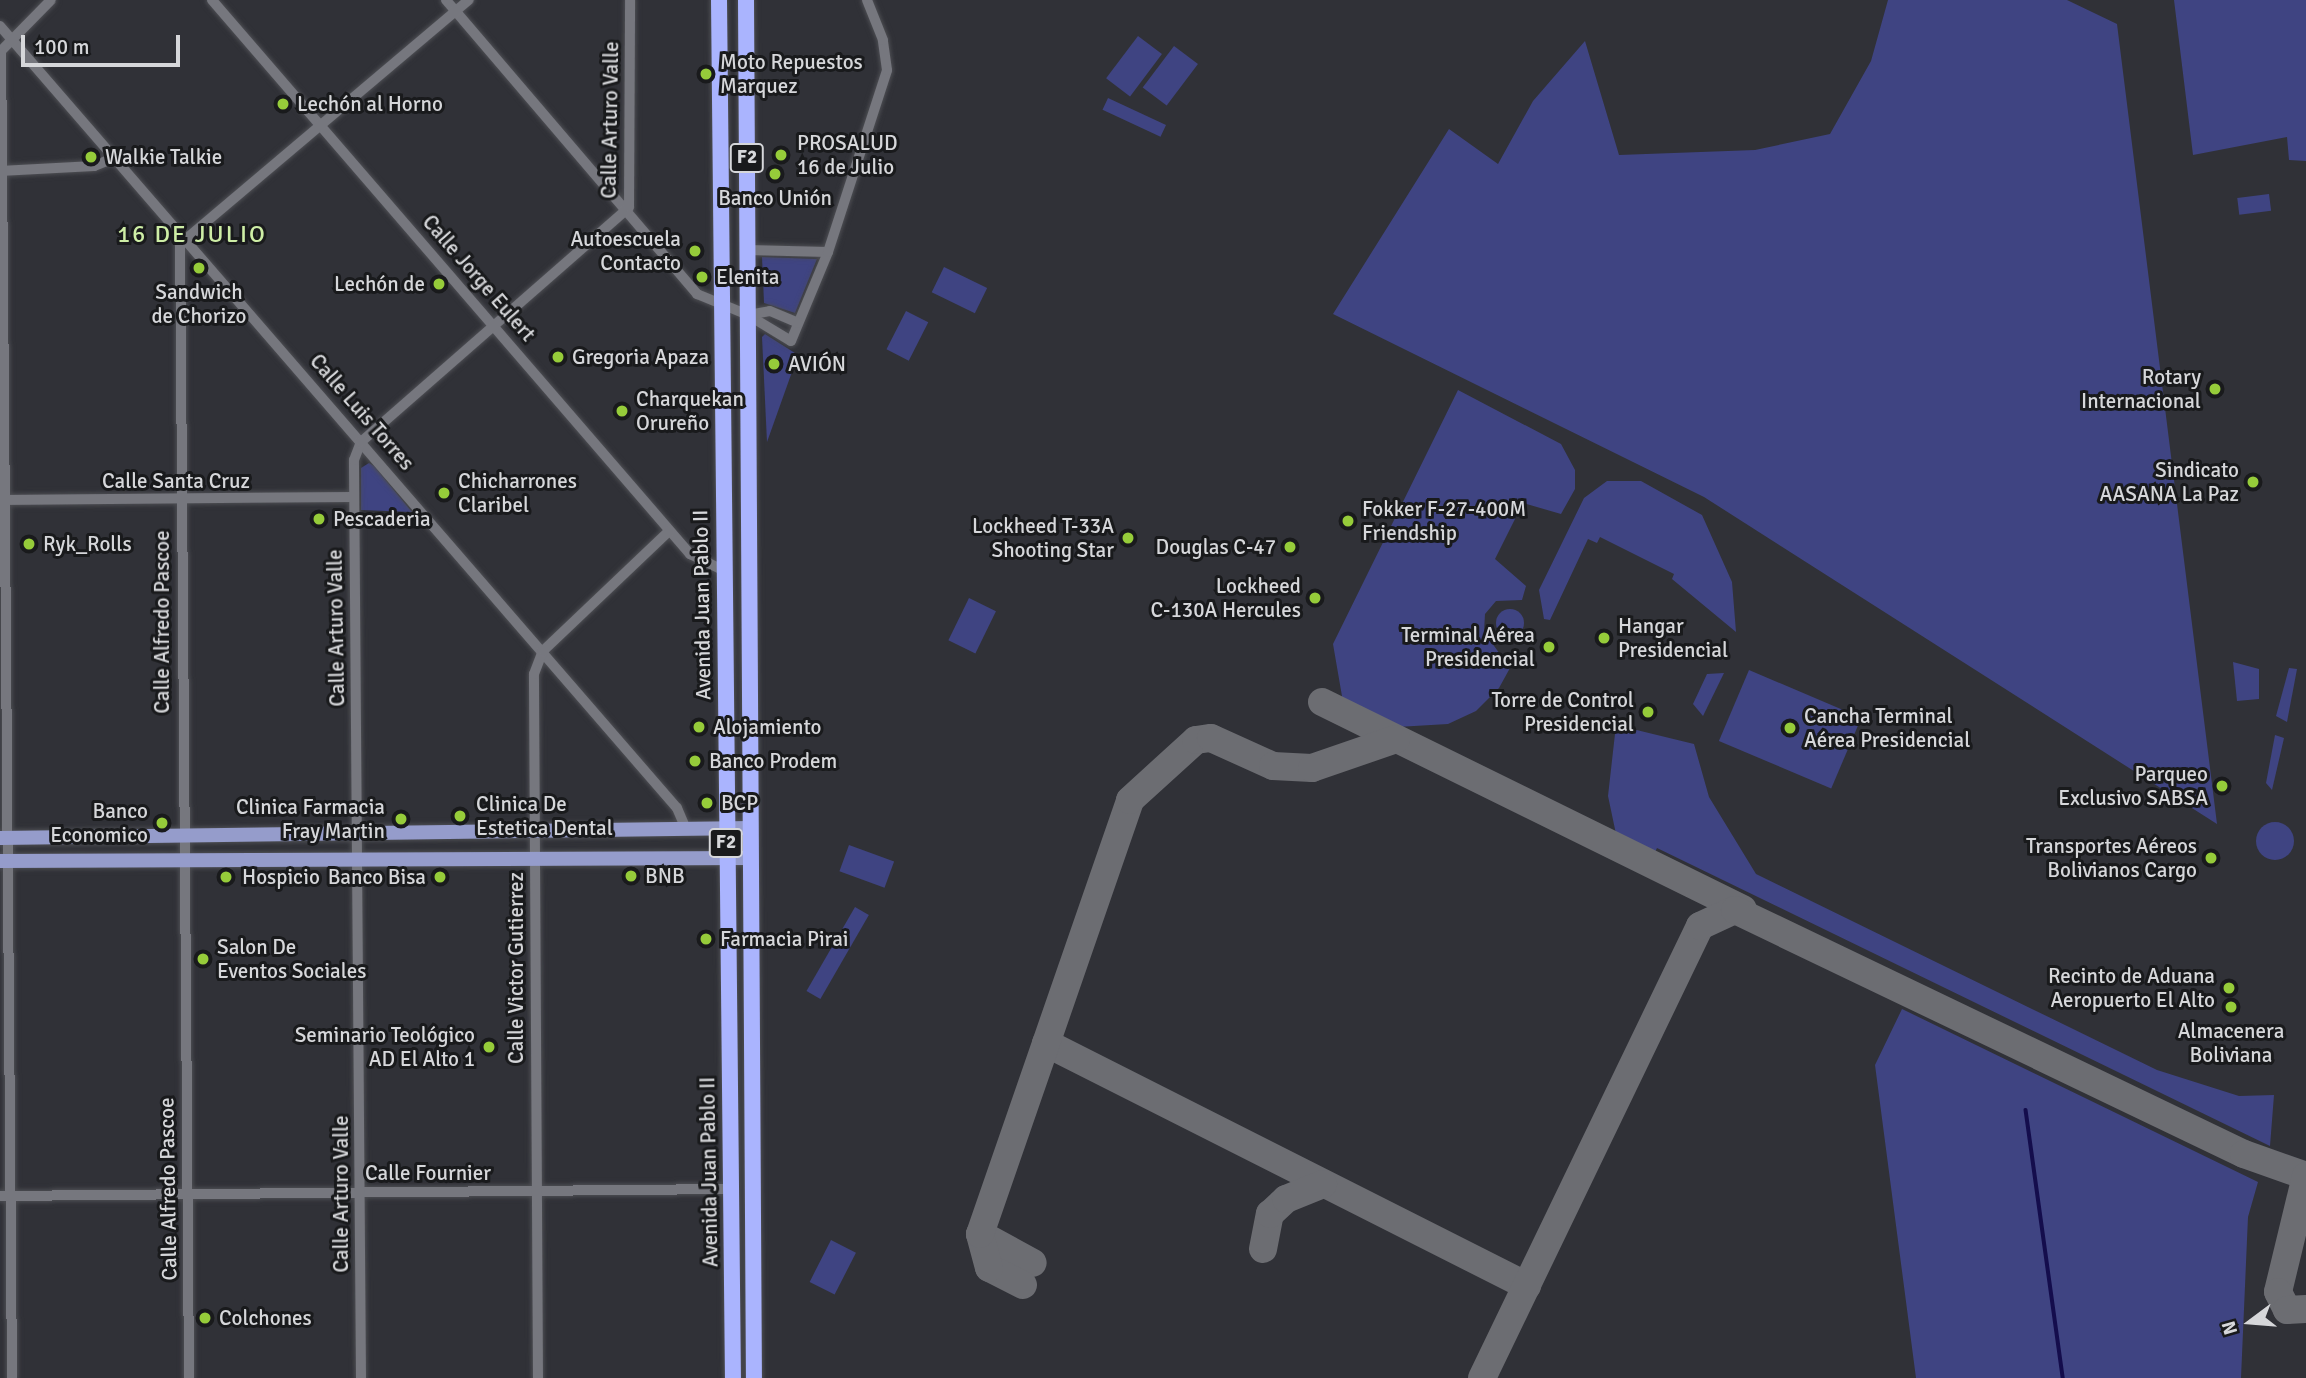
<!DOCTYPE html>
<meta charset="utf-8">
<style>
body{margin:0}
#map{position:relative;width:2306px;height:1378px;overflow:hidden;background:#303137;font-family:Signika,sans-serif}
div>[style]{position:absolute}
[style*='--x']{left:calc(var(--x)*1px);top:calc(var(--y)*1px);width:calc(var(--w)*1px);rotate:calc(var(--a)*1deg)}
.green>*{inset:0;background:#3f4482;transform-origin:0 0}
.round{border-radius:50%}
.stream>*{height:3.5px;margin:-1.75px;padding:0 1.75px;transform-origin:1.75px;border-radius:1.75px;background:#140d4c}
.taxiway>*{height:28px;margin:-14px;padding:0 14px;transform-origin:14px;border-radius:14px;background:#6c6d72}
.roads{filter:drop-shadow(0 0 2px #4d4e53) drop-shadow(0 0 2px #4d4e53)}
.minor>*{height:10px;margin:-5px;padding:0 5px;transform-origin:5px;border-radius:5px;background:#76777e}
.major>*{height:14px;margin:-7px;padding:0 7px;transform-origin:7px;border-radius:7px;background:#959ccb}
.highway>*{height:16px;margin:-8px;padding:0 8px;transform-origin:8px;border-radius:8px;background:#aab4fe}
.dots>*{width:19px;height:19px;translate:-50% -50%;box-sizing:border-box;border:4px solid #191a1c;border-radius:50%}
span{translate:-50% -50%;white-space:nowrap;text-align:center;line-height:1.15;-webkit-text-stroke:6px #191a1c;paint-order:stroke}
.shield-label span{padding:2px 5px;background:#191a1c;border:2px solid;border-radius:5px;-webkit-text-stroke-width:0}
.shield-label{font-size:19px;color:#d6d7da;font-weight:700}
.poi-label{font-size:21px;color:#d6d7da}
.left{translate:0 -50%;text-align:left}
.right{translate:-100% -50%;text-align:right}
.street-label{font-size:21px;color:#d6d7da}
.quarter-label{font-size:24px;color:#ceeea6;letter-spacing:2px}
.north{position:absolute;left:2215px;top:1287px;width:70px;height:70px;-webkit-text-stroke:5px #191a1c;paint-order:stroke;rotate:254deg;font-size:19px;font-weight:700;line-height:28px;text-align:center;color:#d6d7da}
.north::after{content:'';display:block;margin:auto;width:24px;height:32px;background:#d6d7da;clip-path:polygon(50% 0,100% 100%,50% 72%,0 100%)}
.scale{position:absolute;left:21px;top:35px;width:159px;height:32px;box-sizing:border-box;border:4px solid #d6d7da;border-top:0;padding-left:9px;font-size:21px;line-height:24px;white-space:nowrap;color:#d6d7da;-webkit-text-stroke:5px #191a1c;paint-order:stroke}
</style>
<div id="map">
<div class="green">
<i style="clip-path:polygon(1888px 0,2067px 0,2117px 24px,2217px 824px,1704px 497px,1333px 314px,1449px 129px,1498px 164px,1533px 101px,1585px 41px,1619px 155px,1755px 150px,1830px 134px,1871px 61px)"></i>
<i style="clip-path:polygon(2174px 0,2306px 0,2306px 161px,2289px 160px,2287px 137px,2193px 155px)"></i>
<i style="left:1138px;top:36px;width:30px;height:53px;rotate:37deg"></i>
<i style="left:1174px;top:46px;width:30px;height:52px;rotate:37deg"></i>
<i style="left:1108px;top:98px;width:64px;height:13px;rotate:25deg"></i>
<i style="left:2269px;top:194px;width:17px;height:32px;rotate:83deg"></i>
<i style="clip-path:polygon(762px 257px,817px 259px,795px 313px,764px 303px)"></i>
<i style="left:944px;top:267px;width:48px;height:28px;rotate:26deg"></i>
<i style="left:906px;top:311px;width:25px;height:43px;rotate:27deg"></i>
<i style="clip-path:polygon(765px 334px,798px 355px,767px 442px,762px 337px)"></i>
<i style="clip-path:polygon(1458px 390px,1561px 444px,1575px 470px,1575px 489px,1561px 514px,1523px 503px,1495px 559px,1526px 586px,1522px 600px,1496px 601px,1485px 614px,1484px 632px,1510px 668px,1499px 688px,1476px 711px,1448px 724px,1397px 727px,1343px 702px,1333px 644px)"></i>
<i style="clip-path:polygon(369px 463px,374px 466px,412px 512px,361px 510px,361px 468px)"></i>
<i style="clip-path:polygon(1607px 481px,1641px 481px,1702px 515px,1732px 582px,1736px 632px,1672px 579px,1674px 574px,1600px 537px,1597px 543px,1588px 539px,1550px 620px,1544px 619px,1539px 590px,1584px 498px)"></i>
<i style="left:969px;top:598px;width:30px;height:47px;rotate:26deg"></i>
<i class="round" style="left:1496px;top:609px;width:28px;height:28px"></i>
<i style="clip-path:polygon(2233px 662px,2259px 669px,2259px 699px,2237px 701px)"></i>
<i style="clip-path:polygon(2289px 668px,2297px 669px,2287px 722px,2276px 716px)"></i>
<i style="left:1749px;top:670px;width:122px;height:77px;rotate:23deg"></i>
<i style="clip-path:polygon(1724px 673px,1703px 716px,1693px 704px,1707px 674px)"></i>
<i style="clip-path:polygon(1616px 725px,1694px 744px,1709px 797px,1756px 874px,2157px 1070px,2239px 1096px,2274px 1095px,2270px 1146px,1657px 848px,1654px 854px,1616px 834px,1608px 796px)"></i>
<i style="clip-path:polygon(2275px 735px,2284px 738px,2272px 790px,2266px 783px)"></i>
<i class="round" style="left:2256px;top:822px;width:38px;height:38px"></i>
<i style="left:849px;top:845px;width:48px;height:28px;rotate:20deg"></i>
<i style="left:855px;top:907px;width:16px;height:97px;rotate:30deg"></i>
<i style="clip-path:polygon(1902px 1009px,2258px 1182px,2248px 1217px,2241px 1378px,1916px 1378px,1875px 1065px)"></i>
<i style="left:831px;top:1240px;width:28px;height:47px;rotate:27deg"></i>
</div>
<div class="stream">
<i style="--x:2026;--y:1110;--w:271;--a:82.1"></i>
</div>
<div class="taxiway">
<i style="--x:1322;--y:702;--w:469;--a:26.2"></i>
<i style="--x:1046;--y:1043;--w:539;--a:26.8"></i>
<i style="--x:980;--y:1234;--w:60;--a:28.7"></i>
<i style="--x:1263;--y:1249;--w:36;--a:-79"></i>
<i style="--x:1270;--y:1214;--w:22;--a:-43"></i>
<i style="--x:1286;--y:1199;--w:40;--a:-22"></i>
<i style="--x:1023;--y:1285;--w:38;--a:-153"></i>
<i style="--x:989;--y:1268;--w:35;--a:-105"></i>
<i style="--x:980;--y:1234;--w:459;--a:-70.9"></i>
<i style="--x:1130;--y:800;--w:89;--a:-42.3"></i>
<i style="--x:1196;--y:740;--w:15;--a:-8"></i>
<i style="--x:1211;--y:738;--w:68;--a:24.3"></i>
<i style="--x:1273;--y:766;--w:39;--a:3"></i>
<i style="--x:1312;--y:768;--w:89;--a:-19"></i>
<i style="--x:1482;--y:1378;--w:502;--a:-64.25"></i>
<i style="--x:1700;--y:926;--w:38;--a:-25"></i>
<i style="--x:1735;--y:910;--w:564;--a:25.61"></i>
<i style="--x:2244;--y:1154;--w:66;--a:19.5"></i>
<i style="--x:2306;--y:1176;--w:119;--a:103.6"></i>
<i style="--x:2278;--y:1292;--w:20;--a:63"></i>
<i style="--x:2287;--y:1310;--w:19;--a:-3"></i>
</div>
<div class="roads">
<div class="minor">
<i style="--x:212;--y:0;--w:732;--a:49.21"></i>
<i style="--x:690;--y:554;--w:37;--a:26"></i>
<i style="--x:446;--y:0;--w:387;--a:49.5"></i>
<i style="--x:697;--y:294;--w:55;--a:22.4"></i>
<i style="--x:0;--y:26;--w:1034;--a:49.12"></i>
<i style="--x:677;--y:808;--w:23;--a:67"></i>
<i style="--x:0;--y:171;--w:94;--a:-3"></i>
<i style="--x:94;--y:166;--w:24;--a:-22"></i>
<i style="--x:748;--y:250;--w:80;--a:1.4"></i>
<i style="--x:748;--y:315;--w:50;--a:31.2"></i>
<i style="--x:791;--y:341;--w:96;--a:-67.4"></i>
<i style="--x:828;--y:252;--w:191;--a:-72"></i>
<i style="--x:887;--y:70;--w:30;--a:-98"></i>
<i style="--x:883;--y:40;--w:43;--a:-111.8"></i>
<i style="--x:748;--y:315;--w:22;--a:-10"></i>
<i style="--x:770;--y:311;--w:30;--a:23"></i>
<i style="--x:0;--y:500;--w:353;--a:-0.5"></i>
<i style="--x:0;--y:1196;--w:730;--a:-0.55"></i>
<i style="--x:12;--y:1378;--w:1327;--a:-90.47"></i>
<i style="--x:1;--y:51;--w:71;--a:-45.6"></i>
<i style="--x:189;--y:1378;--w:1134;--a:-90.45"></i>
<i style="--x:180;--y:244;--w:378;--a:-40.2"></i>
<i style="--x:361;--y:1378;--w:918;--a:-90.44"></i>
<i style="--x:354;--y:460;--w:19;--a:-69"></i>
<i style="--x:361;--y:442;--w:356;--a:-41.2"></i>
<i style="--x:629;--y:207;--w:207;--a:-89.7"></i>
<i style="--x:538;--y:1378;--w:704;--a:-90.33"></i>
<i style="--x:534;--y:674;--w:25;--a:-69"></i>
<i style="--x:543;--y:651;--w:174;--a:-43.6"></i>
</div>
<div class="major">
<i style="--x:0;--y:838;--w:751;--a:-0.76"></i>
<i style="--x:0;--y:861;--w:751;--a:-0.23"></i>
</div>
<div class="highway">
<i style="--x:719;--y:0;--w:1378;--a:89.42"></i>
<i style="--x:746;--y:0;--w:1378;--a:89.67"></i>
</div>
</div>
<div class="dots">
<i style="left:706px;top:74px;background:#96cc3a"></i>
<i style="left:283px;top:104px;background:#96cc3a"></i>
<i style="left:781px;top:155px;background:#96cc3a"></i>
<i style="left:91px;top:157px;background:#96cc3a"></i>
<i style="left:775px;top:174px;background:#96cc3a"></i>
<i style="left:695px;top:251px;background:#96cc3a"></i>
<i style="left:199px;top:268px;background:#96cc3a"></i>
<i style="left:702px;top:277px;background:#96cc3a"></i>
<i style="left:439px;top:284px;background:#96cc3a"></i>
<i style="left:558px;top:357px;background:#96cc3a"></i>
<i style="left:774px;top:364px;background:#96cc3a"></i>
<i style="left:2215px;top:389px;background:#96cc3a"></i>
<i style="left:622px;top:411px;background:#96cc3a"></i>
<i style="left:2253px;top:482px;background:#96cc3a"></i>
<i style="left:444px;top:493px;background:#96cc3a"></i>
<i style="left:319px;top:519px;background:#96cc3a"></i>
<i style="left:1348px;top:521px;background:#96cc3a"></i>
<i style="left:1128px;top:538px;background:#96cc3a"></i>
<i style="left:29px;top:544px;background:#96cc3a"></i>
<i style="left:1290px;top:547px;background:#96cc3a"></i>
<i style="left:1315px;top:598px;background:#96cc3a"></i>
<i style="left:1604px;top:638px;background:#96cc3a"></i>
<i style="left:1549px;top:647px;background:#96cc3a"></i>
<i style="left:1648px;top:712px;background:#96cc3a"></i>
<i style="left:699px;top:727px;background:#96cc3a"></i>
<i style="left:1790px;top:728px;background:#96cc3a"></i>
<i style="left:695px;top:761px;background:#96cc3a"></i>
<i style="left:2222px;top:786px;background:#96cc3a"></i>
<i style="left:707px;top:803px;background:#96cc3a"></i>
<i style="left:460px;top:816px;background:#96cc3a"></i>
<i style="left:401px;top:819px;background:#96cc3a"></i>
<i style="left:162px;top:823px;background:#96cc3a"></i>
<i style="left:2211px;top:858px;background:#96cc3a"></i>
<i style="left:631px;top:876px;background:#96cc3a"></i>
<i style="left:226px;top:877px;background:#96cc3a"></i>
<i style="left:440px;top:877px;background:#96cc3a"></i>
<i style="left:706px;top:939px;background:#96cc3a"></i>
<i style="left:203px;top:959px;background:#96cc3a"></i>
<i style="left:2229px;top:988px;background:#96cc3a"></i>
<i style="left:2231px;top:1007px;background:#96cc3a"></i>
<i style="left:489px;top:1047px;background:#96cc3a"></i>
<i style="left:205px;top:1318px;background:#96cc3a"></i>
</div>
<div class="shield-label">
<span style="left:747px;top:158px">F2</span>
<span style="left:726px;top:843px">F2</span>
</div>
<div class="poi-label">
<span class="left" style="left:720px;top:74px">Moto Repuestos<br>Marquez</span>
<span class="left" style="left:297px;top:104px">Lechón al Horno</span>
<span class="left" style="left:797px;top:155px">PROSALUD<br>16 de Julio</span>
<span class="left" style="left:105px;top:157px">Walkie Talkie</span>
<span style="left:775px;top:198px">Banco Unión</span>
<span class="right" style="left:681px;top:251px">Autoescuela<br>Contacto</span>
<span class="left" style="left:716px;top:277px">Elenita</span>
<span class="right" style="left:425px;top:284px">Lechón de</span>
<span style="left:199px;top:304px">Sandwich<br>de Chorizo</span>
<span class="left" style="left:572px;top:357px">Gregoria Apaza</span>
<span class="left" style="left:788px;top:364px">AVIÓN</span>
<span class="right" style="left:2201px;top:389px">Rotary<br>Internacional</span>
<span class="left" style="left:636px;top:411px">Charquekan<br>Orureño</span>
<span class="right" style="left:2239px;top:482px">Sindicato<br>AASANA La Paz</span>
<span class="left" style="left:458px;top:493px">Chicharrones<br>Claribel</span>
<span class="left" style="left:1362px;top:521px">Fokker F-27-400M<br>Friendship</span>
<span class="left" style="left:333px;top:519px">Pescaderia</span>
<span class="right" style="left:1114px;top:538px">Lockheed T-33A<br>Shooting Star</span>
<span class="left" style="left:43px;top:544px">Ryk_Rolls</span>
<span class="right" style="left:1276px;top:547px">Douglas C-47</span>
<span class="right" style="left:1301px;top:598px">Lockheed<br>C-130A Hercules</span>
<span class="left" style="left:1618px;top:638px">Hangar<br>Presidencial</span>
<span class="right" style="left:1535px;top:647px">Terminal Aérea<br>Presidencial</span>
<span class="right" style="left:1634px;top:712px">Torre de Control<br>Presidencial</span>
<span class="left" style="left:1804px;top:728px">Cancha Terminal<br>Aérea Presidencial</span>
<span class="left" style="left:713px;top:727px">Alojamiento</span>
<span class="left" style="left:709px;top:761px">Banco Prodem</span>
<span class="right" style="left:2208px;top:786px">Parqueo<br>Exclusivo SABSA</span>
<span class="left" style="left:721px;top:803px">BCP</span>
<span class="left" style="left:476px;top:816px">Clinica De<br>Estetica Dental</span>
<span class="right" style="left:385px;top:819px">Clinica Farmacia<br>Fray Martin</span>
<span class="right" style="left:148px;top:823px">Banco<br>Economico</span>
<span class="right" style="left:2197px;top:858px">Transportes Aéreos<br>Bolivianos Cargo</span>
<span class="left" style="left:645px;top:876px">BNB</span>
<span class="left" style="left:242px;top:877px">Hospicio</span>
<span class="right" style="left:426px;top:877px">Banco Bisa</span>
<span class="left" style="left:720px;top:939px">Farmacia Pirai</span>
<span class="left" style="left:217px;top:959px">Salon De<br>Eventos Sociales</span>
<span class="right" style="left:2215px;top:988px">Recinto de Aduana<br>Aeropuerto El Alto</span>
<span style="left:2231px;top:1043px">Almacenera<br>Boliviana</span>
<span class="right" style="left:475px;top:1047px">Seminario Teológico<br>AD El Alto 1</span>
<span class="left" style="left:219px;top:1318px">Colchones</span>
</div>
<div class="street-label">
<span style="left:610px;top:120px;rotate:-89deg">Calle Arturo Valle</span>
<span style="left:479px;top:278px;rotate:49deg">Calle Jorge Eulert</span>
<span style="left:362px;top:412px;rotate:49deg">Calle Luis Torres</span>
<span style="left:176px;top:481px">Calle Santa Cruz</span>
<span style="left:702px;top:605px;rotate:-91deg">Avenida Juan Pablo II</span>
<span style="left:162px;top:622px;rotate:-90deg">Calle Alfredo Pascoe</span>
<span style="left:336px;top:628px;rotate:-91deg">Calle Arturo Valle</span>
<span style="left:516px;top:968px;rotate:-90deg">Calle Victor Gutierrez</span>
<span style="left:709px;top:1172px;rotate:-91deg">Avenida Juan Pablo II</span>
<span style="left:428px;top:1173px">Calle Fournier</span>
<span style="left:168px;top:1189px;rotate:-91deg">Calle Alfredo Pascoe</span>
<span style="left:341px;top:1194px;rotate:-90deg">Calle Arturo Valle</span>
</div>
<div class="quarter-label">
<span style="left:192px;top:235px">16 DE JULIO</span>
</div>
<div class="north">N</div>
<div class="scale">100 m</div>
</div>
